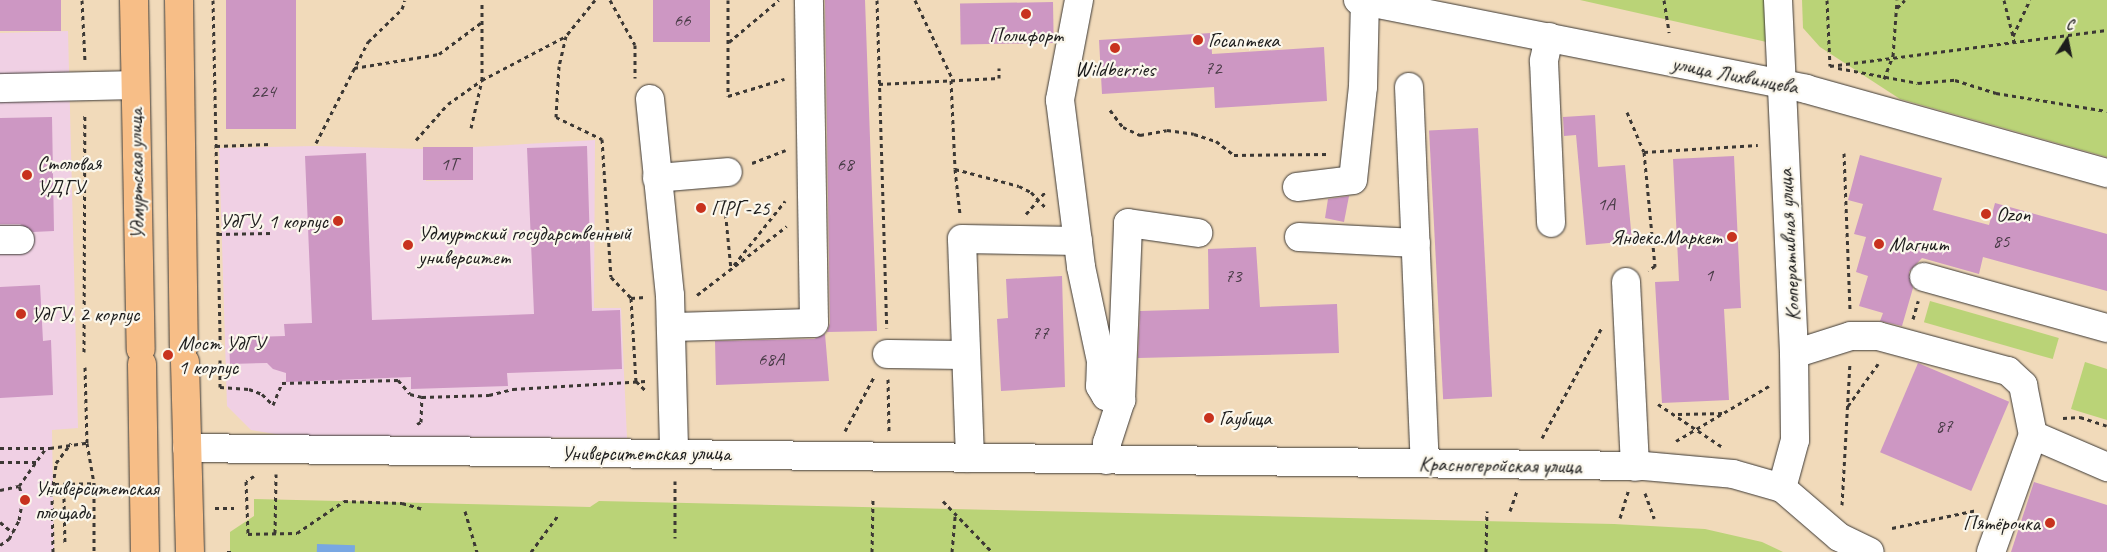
<!DOCTYPE html>
<meta charset="utf-8">
<style>
body{margin:0}
#map{position:relative;width:2107px;height:552px;overflow:hidden;background:#f1daba;font-family:Caveat,sans-serif}
div>[style]{position:absolute}
[style*='--x']{left:calc(var(--x)*1px);top:calc(var(--y)*1px);width:calc(var(--w)*1px);rotate:calc(var(--a)*1deg)}
.built>*{inset:0;background:#f0d0e4}
.green>*{inset:0;background:#bad377;transform-origin:0 0}
.water>*{inset:0;background:#78a7e2;transform-origin:0 0}
.building>*{inset:0;background:#cd97c3;transform-origin:0 0}
.path>*{height:3px;margin-top:-1.5px;transform-origin:0;background:repeating-linear-gradient(90deg,#3c3834 0 4px,transparent 0 8px)}
.roads{filter:drop-shadow(0 0 1px #3c3834) drop-shadow(0 0 1px #3c3834)}
.minor>*{height:28px;margin:-14px;padding:0 14px;transform-origin:14px;border-radius:14px;background:#fff}
.major>*{height:28px;margin:-14px;padding:0 14px;transform-origin:14px;border-radius:14px;background:#f7be87}
.dots>*{width:14px;height:14px;translate:-50% -50%;box-sizing:border-box;border:2px solid #fbf7ec;border-radius:50%}
span{translate:-50% -50%;white-space:nowrap;text-align:center;line-height:1.15;-webkit-text-stroke:4.5px #fbf7ec;paint-order:stroke}
.number-label{font-size:19px;color:#483b46}
.number-label span{-webkit-text-stroke-width:0}
.poi-label{font-size:21px;color:#1c1c1c}
.left{translate:0 -50%;text-align:left}
.right{translate:-100% -50%;text-align:right}
.street-label{font-size:21px;color:#1c1c1c}
.north{position:absolute;left:2042px;top:15px;width:50px;height:50px;-webkit-text-stroke:4px #fbf7ec;paint-order:stroke;rotate:11deg;font-size:14px;font-weight:700;line-height:20px;text-align:center;color:#1c1c1c}
.north::after{content:'';display:block;margin:auto;width:18px;height:22px;background:#1c1c1c;clip-path:polygon(50% 0,100% 100%,50% 72%,0 100%)}
</style>
<div id="map">
<div class="built">
<i style="clip-path:polygon(68px 31px,78px 428px,52px 430px,54px 552px,0 552px,0 33px)"></i>
<i style="clip-path:polygon(595px 140px,594px 308px,621px 308px,627px 438px,287px 436px,251px 430px,227px 406px,219px 148px,316px 146px,423px 149px,426px 181px,473px 180px,473px 147px)"></i>
</div>
<div class="green">
<i style="clip-path:polygon(1580px 0,1768px 0,1771px 43px)"></i>
<i style="clip-path:polygon(1802px 0,2107px 0,2107px 157px,1900px 99px,1820px 47px,1803px 28px)"></i>
<i style="left:1930px;top:301px;width:134px;height:22px;rotate:16deg"></i>
<i style="clip-path:polygon(2085px 362px,2107px 369px,2107px 420px,2071px 409px)"></i>
<i style="clip-path:polygon(254px 499px,590px 507px,599px 501px,1614px 524px,1705px 529px,1762px 542px,1783px 552px,230px 552px,230px 532px,254px 516px)"></i>
</div>
<div class="water">
<i style="left:317px;top:544px;width:38px;height:8px;rotate:2deg"></i>
</div>
<div class="building">
<i style="left:0;top:0;width:61px;height:31px"></i>
<i style="left:226px;top:0;width:70px;height:129px"></i>
<i style="left:653px;top:0;width:57px;height:42px"></i>
<i style="clip-path:polygon(825px 0,865px 0,877px 331px,827px 332px,830px 323px)"></i>
<i style="left:1053px;top:2px;width:41px;height:93px;rotate:89deg"></i>
<i style="clip-path:polygon(1211px 33px,1212px 54px,1324px 47px,1327px 101px,1215px 108px,1214px 87px,1102px 94px,1099px 40px)"></i>
<i style="clip-path:polygon(1595px 115px,1598px 167px,1625px 165px,1632px 241px,1586px 245px,1576px 135px,1564px 136px,1563px 117px)"></i>
<i style="clip-path:polygon(52px 117px,54px 231px,33px 232px,20px 224px,0 224px,0 118px)"></i>
<i style="left:1478px;top:128px;width:269px;height:49px;rotate:87deg"></i>
<i style="clip-path:polygon(587px 146px,592px 311px,620px 310px,622px 369px,507px 373px,508px 386px,411px 389px,411px 377px,286px 382px,286px 373px,273px 369px,267px 363px,230px 364px,229px 338px,285px 336px,284px 324px,312px 323px,305px 156px,366px 153px,372px 320px,534px 314px,527px 148px)"></i>
<i style="left:473px;top:147px;width:33px;height:50px;rotate:90deg"></i>
<i style="clip-path:polygon(1860px 155px,1942px 178px,1933px 210px,1989px 225px,1995px 203px,2107px 234px,2107px 291px,1983px 257px,1979px 274px,1922px 258px,1909px 272px,1913px 288px,1902px 326px,1880px 321px,1883px 313px,1859px 306px,1868px 276px,1856px 272px,1866px 237px,1854px 234px,1863px 204px,1848px 200px)"></i>
<i style="clip-path:polygon(1734px 156px,1741px 308px,1724px 309px,1729px 400px,1662px 403px,1655px 282px,1679px 281px,1673px 159px)"></i>
<i style="clip-path:polygon(1349px 196px,1344px 222px,1325px 218px,1328px 199px)"></i>
<i style="clip-path:polygon(1256px 247px,1260px 307px,1337px 304px,1339px 353px,1138px 358px,1140px 311px,1209px 309px,1208px 249px)"></i>
<i style="clip-path:polygon(1062px 276px,1065px 387px,1001px 391px,997px 319px,1008px 318px,1006px 279px)"></i>
<i style="clip-path:polygon(40px 285px,43px 341px,51px 340px,53px 395px,0 398px,0 287px)"></i>
<i style="clip-path:polygon(825px 334px,829px 381px,716px 385px,715px 341px,814px 339px)"></i>
<i style="left:1918px;top:363px;width:99px;height:97px;rotate:23deg"></i>
<i style="clip-path:polygon(2034px 482px,2107px 505px,2107px 552px,2011px 552px)"></i>
</div>
<div class="path">
<i style="--x:82;--y:0;--w:61;--a:87.2"></i>
<i style="--x:213;--y:0;--w:345;--a:88.8"></i>
<i style="--x:595;--y:0;--w:46;--a:128.9"></i>
<i style="--x:566;--y:36;--w:31;--a:103"></i>
<i style="--x:559;--y:66;--w:51;--a:93.4"></i>
<i style="--x:556;--y:117;--w:51;--a:25.6"></i>
<i style="--x:602;--y:139;--w:138;--a:86.3"></i>
<i style="--x:611;--y:277;--w:29;--a:46"></i>
<i style="--x:631;--y:298;--w:83;--a:86.6"></i>
<i style="--x:636;--y:381;--w:14;--a:45"></i>
<i style="--x:610;--y:0;--w:51;--a:60.9"></i>
<i style="--x:635;--y:45;--w:33;--a:90"></i>
<i style="--x:728;--y:0;--w:96;--a:90"></i>
<i style="--x:728;--y:96;--w:59;--a:-16.9"></i>
<i style="--x:877;--y:0;--w:328;--a:88.3"></i>
<i style="--x:915;--y:0;--w:89;--a:64.6"></i>
<i style="--x:1664;--y:0;--w:33;--a:81"></i>
<i style="--x:1827;--y:0;--w:66;--a:87.4"></i>
<i style="--x:2004;--y:0;--w:37;--a:76"></i>
<i style="--x:1897;--y:8;--w:11;--a:-45"></i>
<i style="--x:729;--y:42;--w:65;--a:-40"></i>
<i style="--x:2014;--y:43;--w:7;--a:-98"></i>
<i style="--x:2013;--y:36;--w:40;--a:-65"></i>
<i style="--x:1830;--y:66;--w:279;--a:-7.4"></i>
<i style="--x:354;--y:68;--w:86;--a:-9.4"></i>
<i style="--x:439;--y:54;--w:54;--a:-36.7"></i>
<i style="--x:1838;--y:68;--w:81;--a:10.6"></i>
<i style="--x:1918;--y:83;--w:37;--a:-5"></i>
<i style="--x:1955;--y:80;--w:43;--a:17.6"></i>
<i style="--x:1996;--y:93;--w:112;--a:9.2"></i>
<i style="--x:1884;--y:79;--w:25;--a:-69"></i>
<i style="--x:1893;--y:56;--w:56;--a:-85.9"></i>
<i style="--x:951;--y:80;--w:89;--a:87.4"></i>
<i style="--x:955;--y:169;--w:66;--a:14.9"></i>
<i style="--x:1019;--y:186;--w:13;--a:27"></i>
<i style="--x:1031;--y:192;--w:23;--a:47"></i>
<i style="--x:879;--y:84;--w:120;--a:-2.9"></i>
<i style="--x:999;--y:78;--w:10;--a:-90"></i>
<i style="--x:1110;--y:110;--w:21;--a:53"></i>
<i style="--x:1123;--y:127;--w:19;--a:25"></i>
<i style="--x:1140;--y:135;--w:27;--a:-10"></i>
<i style="--x:1167;--y:130;--w:27;--a:8"></i>
<i style="--x:1194;--y:134;--w:23;--a:18"></i>
<i style="--x:1216;--y:141;--w:23;--a:38"></i>
<i style="--x:1234;--y:155;--w:95;--a:-0.6"></i>
<i style="--x:1627;--y:112;--w:43;--a:67"></i>
<i style="--x:1644;--y:152;--w:115;--a:84.5"></i>
<i style="--x:1655;--y:266;--w:8;--a:150"></i>
<i style="--x:471;--y:128;--w:49;--a:-77.1"></i>
<i style="--x:482;--y:80;--w:77;--a:-90"></i>
<i style="--x:416;--y:140;--w:48;--a:-48.4"></i>
<i style="--x:448;--y:104;--w:42;--a:-35.2"></i>
<i style="--x:482;--y:80;--w:95;--a:-27.6"></i>
<i style="--x:316;--y:143;--w:114;--a:-62.8"></i>
<i style="--x:368;--y:42;--w:47;--a:-44.1"></i>
<i style="--x:402;--y:9;--w:9;--a:-72"></i>
<i style="--x:216;--y:146;--w:55;--a:-2.1"></i>
<i style="--x:1644;--y:152;--w:114;--a:-3.5"></i>
<i style="--x:1844;--y:153;--w:157;--a:87.8"></i>
<i style="--x:752;--y:163;--w:36;--a:-21"></i>
<i style="--x:955;--y:169;--w:45;--a:83.7"></i>
<i style="--x:724;--y:198;--w:71;--a:84.4"></i>
<i style="--x:1026;--y:214;--w:29;--a:-49"></i>
<i style="--x:218;--y:234;--w:55;--a:-1"></i>
<i style="--x:734;--y:265;--w:82;--a:-51.4"></i>
<i style="--x:697;--y:295;--w:113;--a:-37.5"></i>
<i style="--x:631;--y:298;--w:14;--a:-4"></i>
<i style="--x:1913;--y:319;--w:19;--a:-74"></i>
<i style="--x:84;--y:352;--w:239;--a:-89.8"></i>
<i style="--x:220;--y:360;--w:27;--a:90"></i>
<i style="--x:220;--y:387;--w:29;--a:4"></i>
<i style="--x:249;--y:389;--w:14;--a:21"></i>
<i style="--x:262;--y:394;--w:16;--a:45"></i>
<i style="--x:273;--y:405;--w:24;--a:-68"></i>
<i style="--x:282;--y:383;--w:116;--a:-1.5"></i>
<i style="--x:398;--y:380;--w:18;--a:49"></i>
<i style="--x:410;--y:394;--w:12;--a:14"></i>
<i style="--x:422;--y:397;--w:67;--a:-1.7"></i>
<i style="--x:489;--y:395;--w:25;--a:-14"></i>
<i style="--x:513;--y:389;--w:133;--a:-3.4"></i>
<i style="--x:85;--y:367;--w:76;--a:88.5"></i>
<i style="--x:87;--y:443;--w:41;--a:80.1"></i>
<i style="--x:94;--y:483;--w:69;--a:90"></i>
<i style="--x:888;--y:379;--w:52;--a:88.9"></i>
<i style="--x:1658;--y:404;--w:76;--a:33.7"></i>
<i style="--x:1848;--y:406;--w:52;--a:-54.5"></i>
<i style="--x:1678;--y:414;--w:48;--a:-1.2"></i>
<i style="--x:2063;--y:418;--w:17;--a:-3"></i>
<i style="--x:2080;--y:417;--w:28;--a:18"></i>
<i style="--x:417;--y:424;--w:4;--a:-27"></i>
<i style="--x:421;--y:422;--w:25;--a:-88"></i>
<i style="--x:845;--y:431;--w:61;--a:-61.8"></i>
<i style="--x:1542;--y:438;--w:126;--a:-61.6"></i>
<i style="--x:1676;--y:441;--w:108;--a:-30.6"></i>
<i style="--x:0;--y:448;--w:50;--a:0"></i>
<i style="--x:50;--y:448;--w:37;--a:-8"></i>
<i style="--x:0;--y:462;--w:36;--a:0"></i>
<i style="--x:254;--y:476;--w:9;--a:148"></i>
<i style="--x:246;--y:481;--w:53;--a:87.8"></i>
<i style="--x:248;--y:534;--w:49;--a:-1.2"></i>
<i style="--x:297;--y:533;--w:57;--a:-34.2"></i>
<i style="--x:344;--y:501;--w:58;--a:2"></i>
<i style="--x:402;--y:503;--w:22;--a:16"></i>
<i style="--x:675;--y:481;--w:57;--a:90"></i>
<i style="--x:55;--y:484;--w:39;--a:-1"></i>
<i style="--x:0;--y:490;--w:19;--a:-12"></i>
<i style="--x:19;--y:486;--w:47;--a:-54.6"></i>
<i style="--x:1645;--y:493;--w:27;--a:70"></i>
<i style="--x:64;--y:498;--w:46;--a:88.8"></i>
<i style="--x:943;--y:501;--w:71;--a:46.1"></i>
<i style="--x:1842;--y:505;--w:141;--a:-86.8"></i>
<i style="--x:215;--y:508;--w:19;--a:0"></i>
<i style="--x:465;--y:511;--w:43;--a:73.7"></i>
<i style="--x:1510;--y:511;--w:21;--a:-71"></i>
<i style="--x:1620;--y:518;--w:28;--a:-73"></i>
<i style="--x:0;--y:522;--w:17;--a:40"></i>
<i style="--x:1892;--y:528;--w:87;--a:-12"></i>
<i style="--x:275;--y:533;--w:59;--a:-89"></i>
<i style="--x:0;--y:545;--w:11;--a:-34"></i>
<i style="--x:9;--y:539;--w:21;--a:-62"></i>
<i style="--x:19;--y:520;--w:22;--a:-80"></i>
<i style="--x:23;--y:498;--w:13;--a:-108"></i>
<i style="--x:53;--y:552;--w:59;--a:-91"></i>
<i style="--x:52;--y:493;--w:30;--a:-82"></i>
<i style="--x:56;--y:463;--w:25;--a:-53"></i>
<i style="--x:227;--y:552;--w:7;--a:0"></i>
<i style="--x:531;--y:552;--w:47;--a:-53.6"></i>
<i style="--x:872;--y:552;--w:52;--a:-88.9"></i>
<i style="--x:952;--y:552;--w:36;--a:-85"></i>
<i style="--x:1486;--y:552;--w:41;--a:-88.6"></i>
</div>
<div class="roads">
<div class="minor">
<i style="--x:1079;--y:0;--w:102;--a:100.8"></i>
<i style="--x:1060;--y:100;--w:168;--a:82.8"></i>
<i style="--x:1081;--y:267;--w:96;--a:78"></i>
<i style="--x:1101;--y:361;--w:25;--a:92"></i>
<i style="--x:1100;--y:386;--w:12;--a:59"></i>
<i style="--x:1106;--y:396;--w:16;--a:15"></i>
<i style="--x:1121;--y:400;--w:45;--a:108"></i>
<i style="--x:1107;--y:443;--w:17;--a:93"></i>
<i style="--x:1358;--y:0;--w:457;--a:11.2"></i>
<i style="--x:1806;--y:89;--w:313;--a:15.6"></i>
<i style="--x:1778;--y:0;--w:354;--a:87.4"></i>
<i style="--x:1794;--y:354;--w:86;--a:89.3"></i>
<i style="--x:1795;--y:440;--w:50;--a:105.2"></i>
<i style="--x:1549;--y:37;--w:25;--a:102"></i>
<i style="--x:1544;--y:61;--w:162;--a:87.5"></i>
<i style="--x:1409;--y:87;--w:376;--a:87.6"></i>
<i style="--x:0;--y:88;--w:134;--a:-1.3"></i>
<i style="--x:650;--y:99;--w:197;--a:84.2"></i>
<i style="--x:670;--y:295;--w:158;--a:88.5"></i>
<i style="--x:657;--y:178;--w:71;--a:-4.8"></i>
<i style="--x:1297;--y:187;--w:56;--a:-7.1"></i>
<i style="--x:1353;--y:180;--w:94;--a:-83.9"></i>
<i style="--x:1363;--y:87;--w:87;--a:-88.7"></i>
<i style="--x:1299;--y:237;--w:117;--a:2.9"></i>
<i style="--x:0;--y:240;--w:20;--a:0"></i>
<i style="--x:1924;--y:277;--w:190;--a:15.6"></i>
<i style="--x:1626;--y:282;--w:185;--a:87.2"></i>
<i style="--x:671;--y:327;--w:143;--a:-1.6"></i>
<i style="--x:814;--y:323;--w:323;--a:-90.9"></i>
<i style="--x:887;--y:354;--w:79;--a:0.7"></i>
<i style="--x:1794;--y:354;--w:60;--a:-17.5"></i>
<i style="--x:1851;--y:336;--w:27;--a:0"></i>
<i style="--x:1878;--y:336;--w:135;--a:15.1"></i>
<i style="--x:2008;--y:371;--w:21;--a:43"></i>
<i style="--x:2023;--y:385;--w:51;--a:78.7"></i>
<i style="--x:1121;--y:400;--w:177;--a:-87.7"></i>
<i style="--x:1128;--y:223;--w:71;--a:8.1"></i>
<i style="--x:187;--y:448;--w:1457;--a:0.71"></i>
<i style="--x:1644;--y:466;--w:89;--a:5.1"></i>
<i style="--x:1733;--y:474;--w:51;--a:15.9"></i>
<i style="--x:1782;--y:488;--w:75;--a:40.7"></i>
<i style="--x:1839;--y:537;--w:34;--a:26"></i>
<i style="--x:970;--y:458;--w:219;--a:-92.1"></i>
<i style="--x:962;--y:239;--w:116;--a:1"></i>
<i style="--x:1991;--y:552;--w:124;--a:-70.3"></i>
<i style="--x:2033;--y:435;--w:81;--a:23.4"></i>
</div>
<div class="major">
<i style="--x:134;--y:0;--w:349;--a:88.9"></i>
<i style="--x:179;--y:0;--w:346;--a:89.2"></i>
<i style="--x:185;--y:362;--w:190;--a:88.5"></i>
<i style="--x:142;--y:364;--w:188;--a:89.1"></i>
</div>
</div>
<div class="dots">
<i style="left:1026px;top:14px;background:#c8321e"></i>
<i style="left:1198px;top:40px;background:#c8321e"></i>
<i style="left:1115px;top:48px;background:#c8321e"></i>
<i style="left:27px;top:175px;background:#c8321e"></i>
<i style="left:701px;top:208px;background:#c8321e"></i>
<i style="left:1986px;top:214px;background:#c8321e"></i>
<i style="left:338px;top:221px;background:#c8321e"></i>
<i style="left:1732px;top:237px;background:#c8321e"></i>
<i style="left:1879px;top:244px;background:#c8321e"></i>
<i style="left:408px;top:245px;background:#c8321e"></i>
<i style="left:21px;top:314px;background:#c8321e"></i>
<i style="left:168px;top:355px;background:#c8321e"></i>
<i style="left:1209px;top:418px;background:#c8321e"></i>
<i style="left:25px;top:500px;background:#c8321e"></i>
<i style="left:2050px;top:523px;background:#c8321e"></i>
</div>
<div class="number-label">
<span style="left:682px;top:21px">66</span>
<span style="left:1213px;top:69px">72</span>
<span style="left:263px;top:92px">224</span>
<span style="left:449px;top:165px">1Т</span>
<span style="left:845px;top:165px">68</span>
<span style="left:1606px;top:205px">1А</span>
<span style="left:2001px;top:242px">85</span>
<span style="left:1709px;top:276px">1</span>
<span style="left:1233px;top:277px">73</span>
<span style="left:1040px;top:334px">77</span>
<span style="left:771px;top:360px">68А</span>
<span style="left:1944px;top:427px">87</span>
</div>
<div class="poi-label">
<span style="left:1026px;top:35px">Полифорт</span>
<span class="left" style="left:1208px;top:40px">Госаптека</span>
<span style="left:1115px;top:69px">Wildberries</span>
<span class="left" style="left:37px;top:175px">Столовая<br>УДГУ</span>
<span class="left" style="left:711px;top:208px">ПРГ-25</span>
<span class="left" style="left:1996px;top:214px">Ozon</span>
<span class="right" style="left:328px;top:221px">УдГУ, 1 корпус</span>
<span class="left" style="left:418px;top:245px">Удмуртский государственный<br>университет</span>
<span class="right" style="left:1722px;top:237px">Яндекс.Маркет</span>
<span class="left" style="left:1889px;top:244px">Магнит</span>
<span class="left" style="left:31px;top:314px">УдГУ, 2 корпус</span>
<span class="left" style="left:178px;top:355px">Мост УдГУ<br>1 корпус</span>
<span class="left" style="left:1219px;top:418px">Гаубица</span>
<span class="left" style="left:35px;top:500px">Университетская<br>площадь</span>
<span class="right" style="left:2040px;top:523px">Пятёрочка</span>
</div>
<div class="street-label">
<span style="left:1735px;top:75px;rotate:11deg">улица Лихвинцева</span>
<span style="left:136px;top:174px;rotate:-91deg">Удмуртская улица</span>
<span style="left:1789px;top:245px;rotate:-93deg">Кооперативная улица</span>
<span style="left:646px;top:453px">Университетская улица</span>
<span style="left:1500px;top:465px;rotate:1deg">Красногеройская улица</span>
</div>
<div class="north">С</div>
</div>
